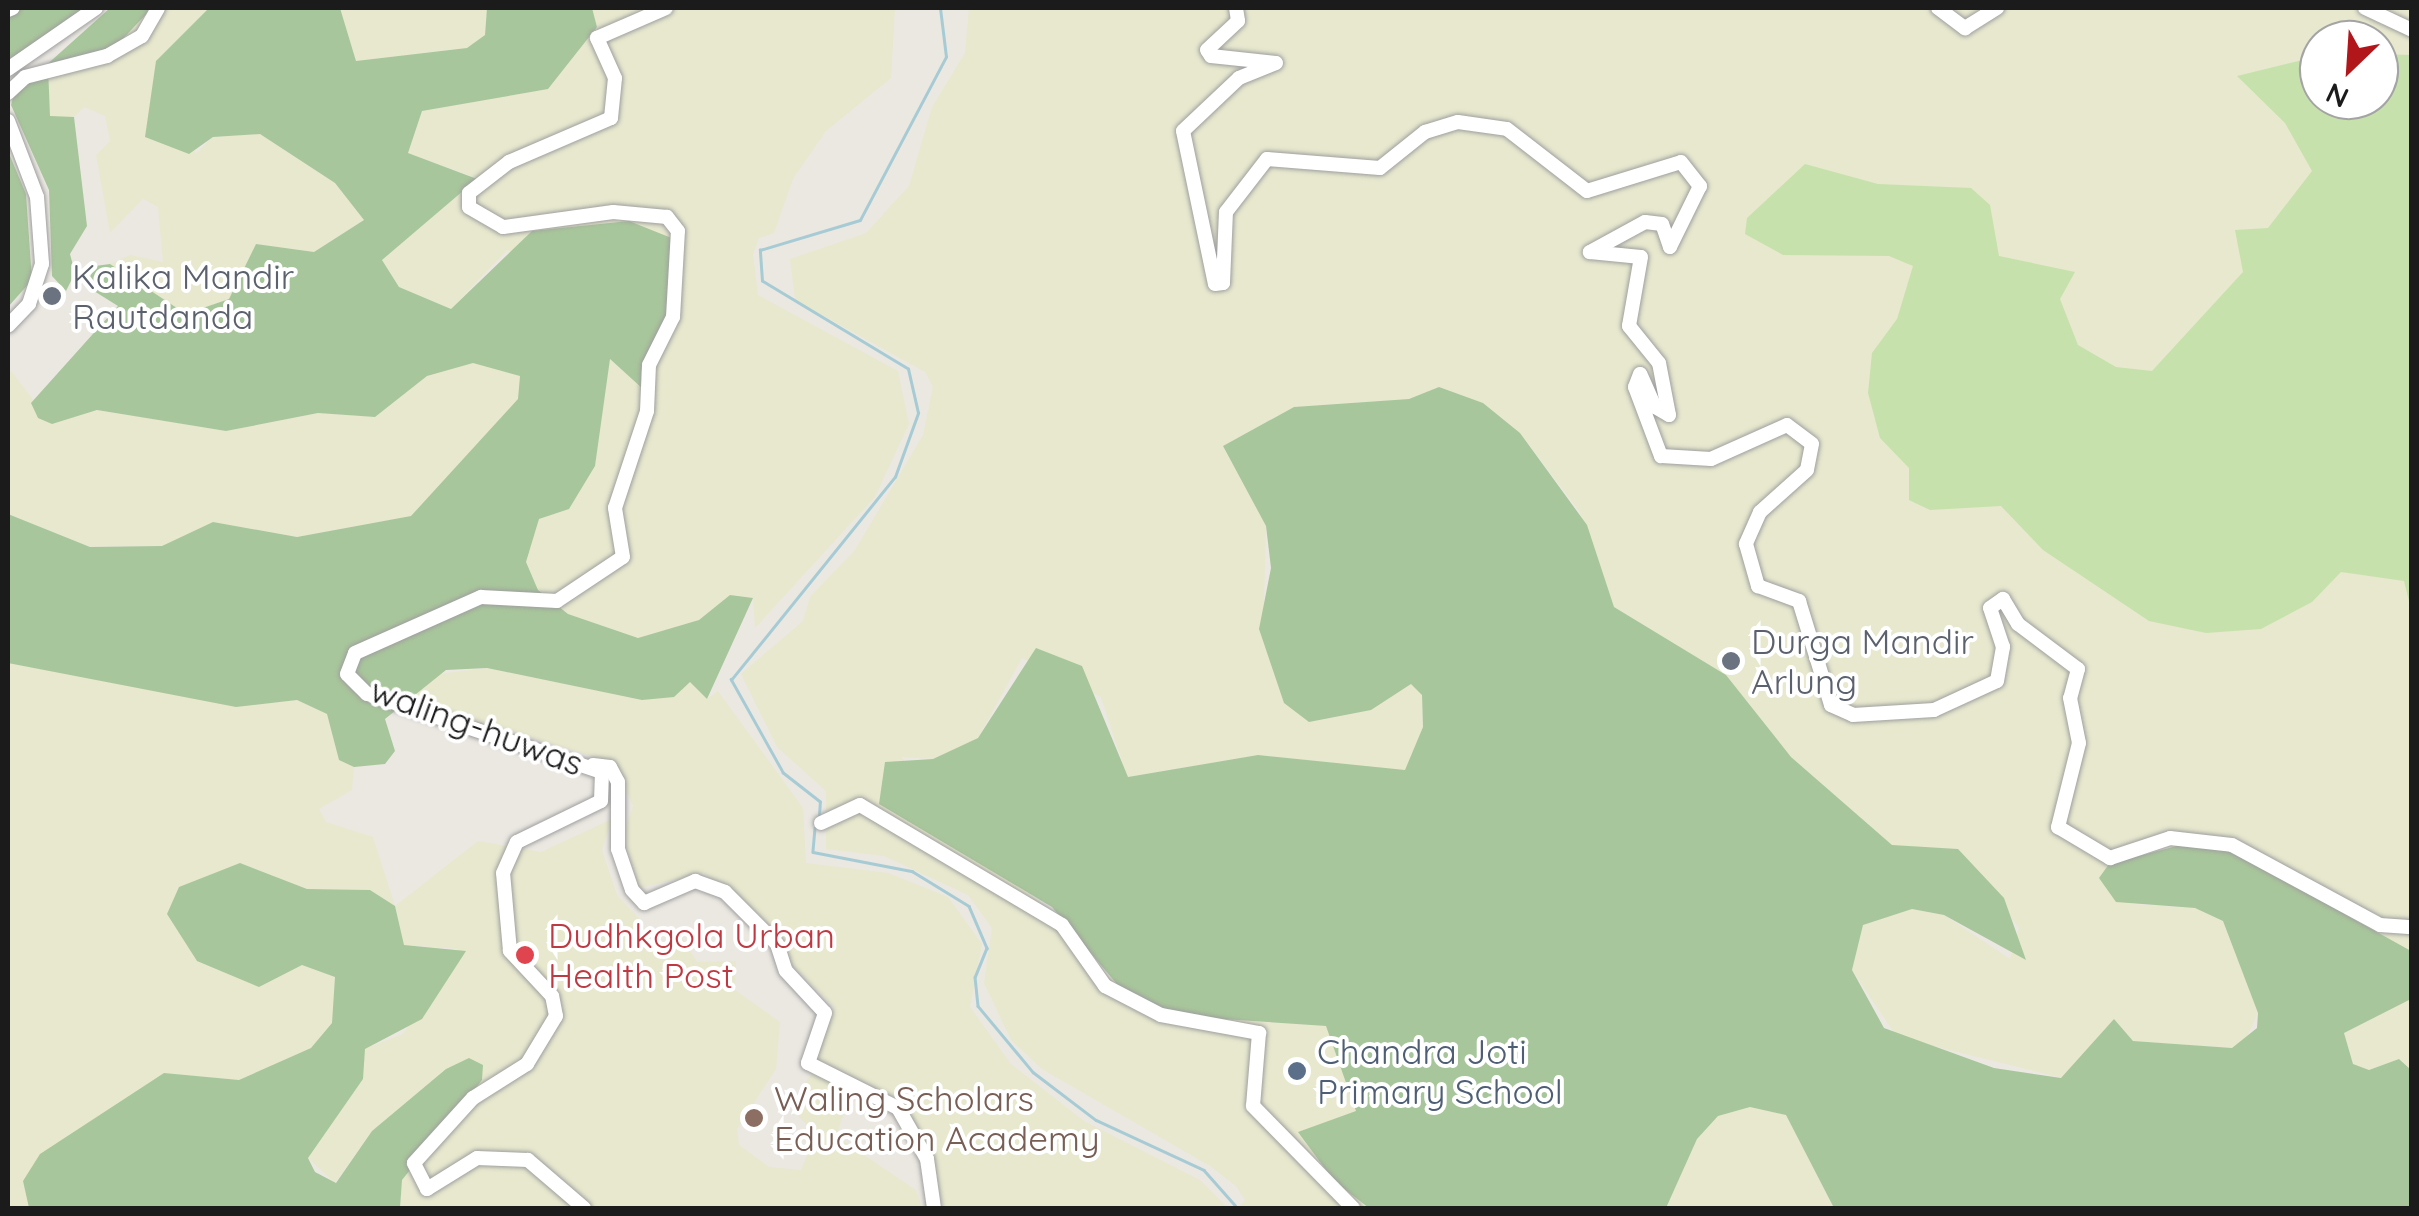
<!DOCTYPE html>
<style>
body{margin:0}
#map{position:relative;width:2419px;height:1216px;overflow:hidden;background:#ebe8e2;font-family:Quicksand,sans-serif}
div>[style]{position:absolute}
[style*='--x']{left:calc(var(--x)*1px);top:calc(var(--y)*1px);width:calc(var(--w)*1px);rotate:calc(var(--a)*1deg)}
.farmland>*{inset:0;background:#e7e8ce}
.grass>*{inset:0;background:#c7e1ac}
.forest>*{inset:0;background:#a8c69b}
.stream>*{height:2.5px;margin:-1.25px;padding:0 1.25px;transform-origin:1.25px;border-radius:1.25px;background:#a7cbd4}
.roads{filter:drop-shadow(0 0 2px #9f9f9f) drop-shadow(0 0 2px #9f9f9f)}
.minor>*{height:14px;margin:-7px;padding:0 7px;transform-origin:7px;border-radius:7px;background:#fff}
.dots>*{width:28px;height:28px;translate:-50% -50%;box-sizing:border-box;border:5px solid #fff;border-radius:50%}
span{translate:-50% -50%;white-space:nowrap;text-align:center;line-height:1.15;-webkit-text-stroke:8px #fff;paint-order:stroke}
.worship-label{font-size:35px;color:#5b616d}
.left{translate:0 -50%;text-align:left}
.street-label{font-size:35px;color:#1b1b1b}
.health-label{font-size:35px;color:#be3a42}
.service-label{font-size:35px;color:#4e5e75}
.education-label{font-size:35px;color:#785e54}
.frame{position:absolute;inset:0;border:10px solid #1b1b1b;pointer-events:none}
.north{position:absolute;left:2299px;top:20px;width:100px;height:100px;box-sizing:border-box;background:#fff;border:2px solid #a4a4a4;border-radius:50%;rotate:205deg;font-size:28px;font-weight:700;line-height:40px;text-align:center;color:#1b1b1b}
.north::after{content:'';display:block;margin:auto;width:35px;height:45px;background:#b0161a;clip-path:polygon(50% 0,100% 100%,50% 72%,0 100%)}
</style>
<div id="map">
<div class="farmland">
<i style="clip-path:polygon(152px 8px,209px 8px,156px 61px,196px 154px,212px 137px,260px 134px,335px 183px,364px 220px,314px 252px,256px 244px,229px 299px,197px 310px,180px 310px,110px 264px,130px 255px,163px 262px,158px 207px,143px 199px,110px 233px,96px 155px,110px 141px,105px 116px,84px 107px,74px 117px,50px 117px,46px 103px,48px 67px,94px 57px)"></i>
<i style="clip-path:polygon(340px 8px,487px 8px,485px 35px,467px 48px,356px 61px)"></i>
<i style="clip-path:polygon(592px 8px,895px 8px,891px 78px,826px 131px,793px 179px,774px 233px,759px 238px,753px 254px,758px 295px,898px 371px,909px 424px,875px 497px,755px 628px,753px 598px,730px 595px,699px 620px,638px 638px,568px 614px,538px 589px,526px 562px,539px 519px,569px 509px,595px 466px,609px 359px,642px 387px,667px 321px,507px 250px,451px 309px,399px 287px,382px 260px,476px 178px,408px 153px,422px 111px,548px 89px,597px 27px)"></i>
<i style="clip-path:polygon(evenodd,969px 8px,2411px 8px,2411px 951px,2171px 846px,2140px 856px,2132px 904px,2195px 908px,2223px 921px,2258px 1013px,2246px 1039px,2232px 1048px,2133px 1041px,2114px 1019px,2062px 1078px,1897px 1037px,1852px 970px,1863px 925px,1912px 909px,1944px 915px,2010px 959px,2019px 928px,1958px 849px,1893px 846px,1791px 757px,1726px 675px,1614px 607px,1579px 511px,1520px 433px,1483px 403px,1439px 387px,1409px 399px,1294px 407px,1223px 446px,1266px 526px,1263px 643px,1309px 722px,1371px 710px,1411px 683px,1422px 695px,1423px 727px,1405px 771px,1258px 755px,1127px 777px,1101px 697px,1022px 658px,978px 738px,933px 759px,901px 757px,1121px 989px,1178px 1016px,1326px 1026px,1336px 1038px,1356px 1111px,1328px 1123px,1369px 1208px,1238px 1208px,1245px 1200px,1236px 1186px,1210px 1166px,1042px 1069px,1011px 1040px,984px 983px,992px 928px,968px 895px,884px 856px,826px 849px,826px 791px,777px 747px,741px 674px,803px 621px,810px 597px,855px 550px,923px 435px,933px 387px,925px 372px,795px 300px,790px 259px,866px 233px,909px 186px,932px 107px,965px 53px,969px 8px,2319px 40px,2379px 40px,2379px 100px,2319px 100px,2319px 40px)"></i>
<i style="clip-path:polygon(474px 362px,520px 376px,519px 399px,411px 516px,297px 537px,213px 522px,162px 546px,90px 547px,8px 514px,8px 367px,52px 424px,97px 410px,226px 431px,318px 413px,375px 417px,427px 376px)"></i>
<i style="clip-path:polygon(32px 662px,236px 707px,297px 700px,327px 714px,339px 760px,354px 767px,352px 790px,319px 809px,326px 822px,373px 837px,395px 906px,478px 841px,541px 852px,612px 819px,602px 850px,617px 895px,644px 924px,646px 952px,670px 952px,681px 936px,697px 962px,736px 961px,735px 990px,780px 1022px,776px 1069px,737px 1129px,739px 1145px,769px 1167px,801px 1170px,816px 1134px,798px 1116px,799px 1092px,813px 1072px,853px 1088px,836px 1136px,916px 1190px,922px 1208px,400px 1208px,402px 1180px,481px 1080px,446px 1069px,372px 1131px,335px 1183px,308px 1158px,363px 1079px,364px 1049px,403px 1034px,458px 949px,403px 945px,395px 906px,370px 890px,307px 889px,240px 863px,302px 965px,336px 977px,332px 1023px,311px 1048px,239px 1080px,164px 1073px,23px 1181px,29px 1208px,8px 1208px,8px 663px)"></i>
<i style="clip-path:polygon(487px 668px,642px 700px,691px 682px,707px 699px,718px 691px,803px 808px,806px 863px,888px 873px,948px 897px,982px 944px,970px 1007px,1011px 1064px,1084px 1121px,1200px 1180px,1228px 1208px,944px 1208px,929px 1151px,895px 1098px,818px 1066px,814px 1052px,834px 1007px,790px 963px,773px 927px,703px 873px,639px 888px,623px 835px,633px 806px,614px 763px,405px 699px,430px 675px)"></i>
<i style="clip-path:polygon(2411px 999px,2411px 1071px,2399px 1059px,2369px 1070px,2353px 1064px,2344px 1033px)"></i>
<i style="clip-path:polygon(1750px 1107px,1786px 1115px,1834px 1208px,1666px 1208px,1697px 1139px,1718px 1116px)"></i>
</div>
<div class="grass">
<i style="clip-path:polygon(2379px 54px,2411px 55px,2411px 609px,2404px 581px,2341px 572px,2312px 602px,2261px 629px,2206px 633px,2149px 621px,2043px 550px,2001px 506px,1930px 510px,1909px 500px,1909px 468px,1880px 438px,1868px 393px,1872px 353px,1897px 319px,1913px 266px,1889px 256px,1783px 255px,1745px 234px,1747px 218px,1805px 164px,1878px 184px,1971px 188px,1990px 205px,1999px 256px,2075px 272px,2060px 299px,2078px 345px,2116px 367px,2152px 371px,2243px 272px,2235px 230px,2268px 228px,2312px 171px,2285px 123px,2237px 76px,2319px 56px,2319px 100px,2379px 100px)"></i>
</div>
<div class="forest">
<i style="clip-path:polygon(8px 8px,85px 8px,8px 61px)"></i>
<i style="clip-path:polygon(110px 8px,152px 8px,115px 47px,48px 67px,50px 116px,74px 117px,87px 226px,70px 254px,75px 273px,66px 291px,52px 276px,49px 190px,11px 105px,14px 94px)"></i>
<i style="clip-path:polygon(209px 8px,340px 8px,356px 61px,467px 48px,485px 35px,487px 8px,592px 8px,597px 27px,548px 89px,422px 111px,408px 153px,477px 179px,382px 260px,399px 287px,451px 309px,532px 231px,629px 221px,674px 239px,667px 321px,641px 372px,643px 389px,610px 359px,595px 466px,569px 509px,539px 519px,526px 562px,538px 590px,568px 614px,638px 638px,699px 620px,730px 595px,753px 598px,707px 699px,690px 682px,674px 697px,642px 700px,487px 668px,446px 670px,385px 719px,395px 751px,385px 764px,354px 767px,339px 760px,327px 714px,297px 700px,236px 707px,8px 663px,8px 514px,90px 547px,162px 546px,213px 522px,297px 537px,411px 516px,518px 399px,520px 376px,473px 363px,427px 376px,375px 417px,318px 413px,226px 431px,97px 410px,52px 424px,38px 418px,31px 403px,118px 306px,86px 286px,95px 266px,110px 264px,180px 310px,197px 310px,229px 299px,256px 244px,314px 252px,364px 220px,335px 183px,260px 134px,213px 137px,189px 154px,145px 137px,156px 61px)"></i>
<i style="clip-path:polygon(8px 151px,26px 194px,32px 280px,8px 307px)"></i>
<i style="clip-path:polygon(1439px 387px,1483px 403px,1520px 433px,1587px 525px,1614px 607px,1726px 675px,1791px 757px,1892px 845px,1958px 849px,2004px 898px,2026px 960px,1944px 915px,1912px 909px,1863px 925px,1852px 970px,1884px 1028px,1994px 1068px,2061px 1078px,2114px 1019px,2133px 1041px,2232px 1048px,2257px 1028px,2258px 1013px,2223px 921px,2195px 908px,2116px 902px,2099px 878px,2109px 864px,2188px 843px,2235px 853px,2411px 951px,2411px 999px,2344px 1033px,2353px 1064px,2369px 1070px,2399px 1059px,2411px 1070px,2411px 1208px,1834px 1208px,1786px 1115px,1750px 1107px,1718px 1116px,1697px 1139px,1666px 1208px,1369px 1208px,1334px 1181px,1298px 1132px,1356px 1111px,1326px 1026px,1178px 1016px,1121px 989px,1052px 907px,879px 804px,885px 762px,933px 759px,978px 738px,1036px 648px,1082px 666px,1128px 777px,1258px 755px,1405px 770px,1423px 727px,1422px 695px,1411px 684px,1371px 710px,1309px 722px,1284px 703px,1259px 629px,1271px 568px,1266px 526px,1223px 446px,1294px 407px,1409px 399px)"></i>
<i style="clip-path:polygon(240px 863px,307px 889px,370px 890px,395px 906px,404px 945px,466px 951px,422px 1019px,365px 1049px,363px 1079px,308px 1158px,315px 1172px,336px 1183px,372px 1131px,446px 1069px,469px 1058px,483px 1065px,482px 1080px,402px 1180px,400px 1208px,29px 1208px,23px 1181px,40px 1154px,164px 1073px,239px 1080px,311px 1048px,332px 1023px,335px 977px,302px 965px,259px 987px,197px 961px,167px 914px,179px 887px)"></i>
</div>
<div class="stream">
<i style="--x:819;--y:815;--w:13;--a:-86"></i>
<i style="--x:820;--y:802;--w:47;--a:-141.9"></i>
<i style="--x:783;--y:773;--w:107;--a:-119.2"></i>
<i style="--x:731;--y:680;--w:261;--a:-51.1"></i>
<i style="--x:895;--y:477;--w:68;--a:-70.2"></i>
<i style="--x:918;--y:413;--w:45;--a:-102.8"></i>
<i style="--x:908;--y:369;--w:170;--a:-148.9"></i>
<i style="--x:762;--y:281;--w:31;--a:-94"></i>
<i style="--x:760;--y:250;--w:104;--a:-16.7"></i>
<i style="--x:860;--y:220;--w:184;--a:-62.2"></i>
<i style="--x:946;--y:57;--w:49;--a:-97"></i>
<i style="--x:815;--y:828;--w:24;--a:95"></i>
<i style="--x:813;--y:852;--w:101;--a:10.9"></i>
<i style="--x:912;--y:871;--w:67;--a:31.6"></i>
<i style="--x:969;--y:906;--w:46;--a:66.8"></i>
<i style="--x:987;--y:948;--w:31;--a:112"></i>
<i style="--x:975;--y:977;--w:29;--a:84"></i>
<i style="--x:978;--y:1006;--w:86;--a:50.2"></i>
<i style="--x:1033;--y:1072;--w:79;--a:37.3"></i>
<i style="--x:1096;--y:1120;--w:119;--a:24.8"></i>
<i style="--x:1204;--y:1170;--w:47;--a:48.5"></i>
</div>
<div class="roads">
<div class="minor">
<i style="--x:1236;--y:8;--w:13;--a:81"></i>
<i style="--x:1238;--y:21;--w:42;--a:136.9"></i>
<i style="--x:1207;--y:50;--w:7;--a:56"></i>
<i style="--x:1211;--y:56;--w:65;--a:6.1"></i>
<i style="--x:1276;--y:63;--w:40;--a:158"></i>
<i style="--x:1239;--y:78;--w:77;--a:136.6"></i>
<i style="--x:1183;--y:131;--w:156;--a:78.2"></i>
<i style="--x:1215;--y:284;--w:8;--a:-7"></i>
<i style="--x:1223;--y:283;--w:71;--a:-87.6"></i>
<i style="--x:1226;--y:212;--w:67;--a:-52.3"></i>
<i style="--x:1267;--y:159;--w:113;--a:4.6"></i>
<i style="--x:1380;--y:168;--w:58;--a:-38.7"></i>
<i style="--x:1425;--y:132;--w:34;--a:-17"></i>
<i style="--x:1458;--y:122;--w:49;--a:8.1"></i>
<i style="--x:1507;--y:129;--w:101;--a:37.8"></i>
<i style="--x:1587;--y:191;--w:98;--a:-17.1"></i>
<i style="--x:1681;--y:162;--w:31;--a:52"></i>
<i style="--x:1700;--y:186;--w:68;--a:116.2"></i>
<i style="--x:1670;--y:247;--w:24;--a:-109"></i>
<i style="--x:1662;--y:224;--w:17;--a:-173"></i>
<i style="--x:1645;--y:222;--w:63;--a:151.4"></i>
<i style="--x:1590;--y:252;--w:51;--a:5.6"></i>
<i style="--x:1641;--y:257;--w:70;--a:99.9"></i>
<i style="--x:1629;--y:326;--w:48;--a:51"></i>
<i style="--x:1659;--y:363;--w:53;--a:79.1"></i>
<i style="--x:1669;--y:415;--w:16;--a:-150"></i>
<i style="--x:1655;--y:407;--w:36;--a:-114"></i>
<i style="--x:1640;--y:374;--w:14;--a:111"></i>
<i style="--x:1635;--y:387;--w:74;--a:69.4"></i>
<i style="--x:1661;--y:456;--w:50;--a:3.4"></i>
<i style="--x:1711;--y:459;--w:83;--a:-24.1"></i>
<i style="--x:1787;--y:425;--w:31;--a:37"></i>
<i style="--x:1812;--y:444;--w:26;--a:101"></i>
<i style="--x:1807;--y:470;--w:63;--a:138.2"></i>
<i style="--x:1760;--y:512;--w:35;--a:114"></i>
<i style="--x:1746;--y:544;--w:44;--a:74.1"></i>
<i style="--x:1758;--y:586;--w:44;--a:20.1"></i>
<i style="--x:1799;--y:601;--w:109;--a:72.9"></i>
<i style="--x:1831;--y:705;--w:24;--a:24"></i>
<i style="--x:1853;--y:715;--w:81;--a:-3.5"></i>
<i style="--x:1934;--y:710;--w:69;--a:-24.7"></i>
<i style="--x:1997;--y:681;--w:35;--a:-80"></i>
<i style="--x:2003;--y:647;--w:41;--a:-108.4"></i>
<i style="--x:1990;--y:608;--w:16;--a:-35"></i>
<i style="--x:2003;--y:599;--w:29;--a:59"></i>
<i style="--x:2018;--y:624;--w:75;--a:36.9"></i>
<i style="--x:2078;--y:669;--w:30;--a:105"></i>
<i style="--x:2070;--y:698;--w:46;--a:78.7"></i>
<i style="--x:2079;--y:743;--w:87;--a:104"></i>
<i style="--x:2058;--y:827;--w:61;--a:30.8"></i>
<i style="--x:2110;--y:858;--w:63;--a:-18.4"></i>
<i style="--x:2170;--y:838;--w:62;--a:6.4"></i>
<i style="--x:2232;--y:845;--w:168;--a:28.4"></i>
<i style="--x:2380;--y:925;--w:32;--a:4"></i>
<i style="--x:1938;--y:8;--w:34;--a:37"></i>
<i style="--x:1965;--y:28;--w:38;--a:-32"></i>
<i style="--x:2365;--y:8;--w:52;--a:25.1"></i>
<i style="--x:8;--y:10;--w:5;--a:-22"></i>
<i style="--x:8;--y:69;--w:107;--a:-34.7"></i>
<i style="--x:8;--y:93;--w:23;--a:-43"></i>
<i style="--x:25;--y:77;--w:85;--a:-14.4"></i>
<i style="--x:107;--y:56;--w:40;--a:-29.7"></i>
<i style="--x:142;--y:36;--w:32;--a:-60"></i>
<i style="--x:8;--y:121;--w:81;--a:69.1"></i>
<i style="--x:37;--y:197;--w:67;--a:85.7"></i>
<i style="--x:42;--y:264;--w:42;--a:108"></i>
<i style="--x:29;--y:304;--w:30;--a:134"></i>
<i style="--x:593;--y:765;--w:17;--a:7"></i>
<i style="--x:610;--y:767;--w:17;--a:62"></i>
<i style="--x:618;--y:782;--w:67;--a:90"></i>
<i style="--x:618;--y:849;--w:43;--a:71.1"></i>
<i style="--x:632;--y:890;--w:18;--a:47"></i>
<i style="--x:644;--y:903;--w:56;--a:-23.3"></i>
<i style="--x:695;--y:881;--w:32;--a:20"></i>
<i style="--x:725;--y:892;--w:74;--a:45"></i>
<i style="--x:777;--y:944;--w:28;--a:72"></i>
<i style="--x:786;--y:971;--w:57;--a:47.1"></i>
<i style="--x:825;--y:1013;--w:53;--a:108.8"></i>
<i style="--x:808;--y:1063;--w:101;--a:26.6"></i>
<i style="--x:898;--y:1108;--w:59;--a:60.4"></i>
<i style="--x:927;--y:1159;--w:49;--a:81.9"></i>
<i style="--x:821;--y:823;--w:43;--a:-24.8"></i>
<i style="--x:860;--y:805;--w:235;--a:30.7"></i>
<i style="--x:1062;--y:925;--w:75;--a:54.8"></i>
<i style="--x:1105;--y:986;--w:63;--a:27.4"></i>
<i style="--x:1161;--y:1015;--w:100;--a:10.4"></i>
<i style="--x:1259;--y:1033;--w:73;--a:94.7"></i>
<i style="--x:1253;--y:1106;--w:143;--a:45.6"></i>
<i style="--x:584;--y:1208;--w:74;--a:-139.4"></i>
<i style="--x:528;--y:1160;--w:51;--a:-177.8"></i>
<i style="--x:477;--y:1158;--w:59;--a:148.2"></i>
<i style="--x:427;--y:1189;--w:29;--a:-117"></i>
<i style="--x:414;--y:1163;--w:88;--a:-47.8"></i>
<i style="--x:473;--y:1098;--w:64;--a:-32.2"></i>
<i style="--x:527;--y:1064;--w:56;--a:-58.9"></i>
<i style="--x:556;--y:1016;--w:20;--a:-101"></i>
<i style="--x:552;--y:996;--w:62;--a:-133"></i>
<i style="--x:510;--y:951;--w:78;--a:-95.1"></i>
<i style="--x:503;--y:873;--w:34;--a:-66"></i>
<i style="--x:517;--y:842;--w:93;--a:-26"></i>
<i style="--x:601;--y:801;--w:29;--a:-88"></i>
<i style="--x:602;--y:772;--w:248;--a:-161.6"></i>
<i style="--x:367;--y:694;--w:28;--a:-135"></i>
<i style="--x:347;--y:674;--w:22;--a:-69"></i>
<i style="--x:355;--y:653;--w:138;--a:-24"></i>
<i style="--x:481;--y:597;--w:76;--a:3"></i>
<i style="--x:557;--y:601;--w:79;--a:-33.7"></i>
<i style="--x:623;--y:557;--w:50;--a:-99.3"></i>
<i style="--x:615;--y:508;--w:102;--a:-71.7"></i>
<i style="--x:647;--y:411;--w:46;--a:-87.5"></i>
<i style="--x:649;--y:365;--w:54;--a:-63.4"></i>
<i style="--x:673;--y:317;--w:86;--a:-86.7"></i>
<i style="--x:678;--y:231;--w:18;--a:-128"></i>
<i style="--x:667;--y:217;--w:54;--a:-174.7"></i>
<i style="--x:613;--y:212;--w:111;--a:172.2"></i>
<i style="--x:503;--y:227;--w:39;--a:-150"></i>
<i style="--x:469;--y:207;--w:14;--a:-90"></i>
<i style="--x:469;--y:193;--w:51;--a:-37.8"></i>
<i style="--x:509;--y:162;--w:111;--a:-23.3"></i>
<i style="--x:611;--y:118;--w:40;--a:-84.3"></i>
<i style="--x:615;--y:78;--w:44;--a:-114.2"></i>
<i style="--x:597;--y:38;--w:75;--a:-23.5"></i>
</div>
</div>
<div class="dots">
<i style="left:52px;top:296px;background:#6b7280"></i>
<i style="left:1731px;top:661px;background:#6b7280"></i>
<i style="left:525px;top:955px;background:#e0444e"></i>
<i style="left:1297px;top:1071px;background:#5c6f8a"></i>
<i style="left:754px;top:1118px;background:#8d6e63"></i>
</div>
<div class="worship-label">
<span class="left" style="left:72px;top:296px">Kalika Mandir<br>Rautdanda</span>
<span class="left" style="left:1751px;top:661px">Durga Mandir<br>Arlung</span>
</div>
<div class="street-label">
<span style="left:477px;top:726px;rotate:20deg">waling-huwas</span>
</div>
<div class="health-label">
<span class="left" style="left:548px;top:955px">Dudhkgola Urban<br>Health Post</span>
</div>
<div class="service-label">
<span class="left" style="left:1317px;top:1071px">Chandra Joti<br>Primary School</span>
</div>
<div class="education-label">
<span class="left" style="left:774px;top:1118px">Waling Scholars<br>Education Academy</span>
</div>
<div class="frame"></div>
<div class="north">N</div>
</div>
